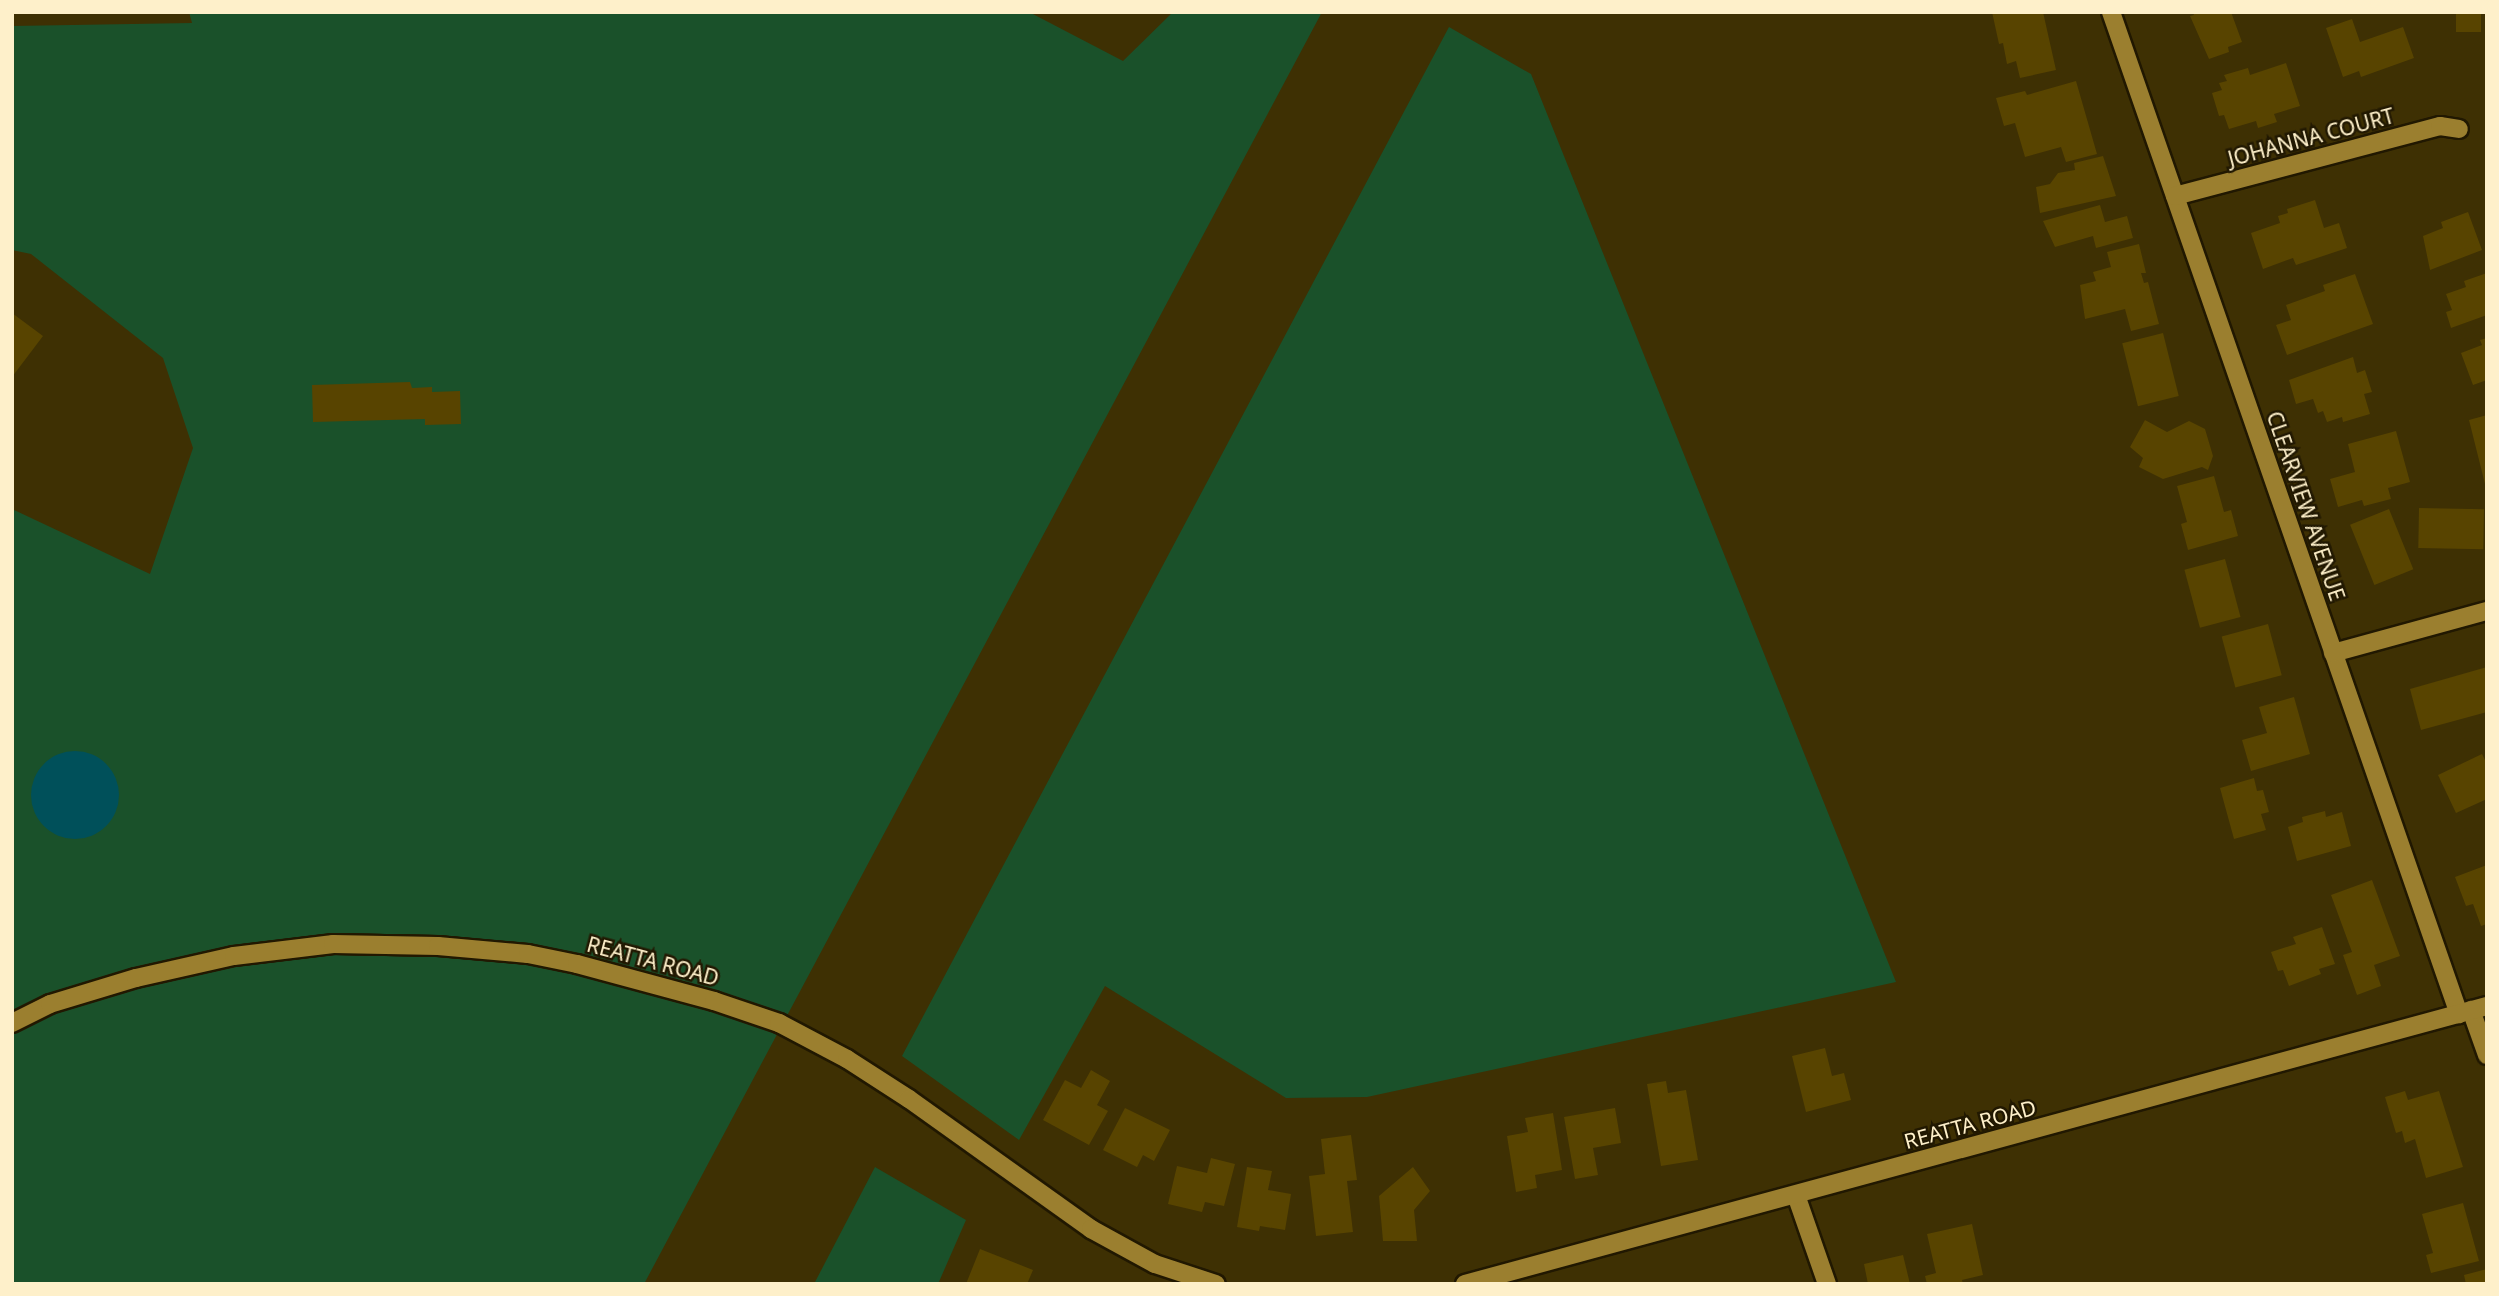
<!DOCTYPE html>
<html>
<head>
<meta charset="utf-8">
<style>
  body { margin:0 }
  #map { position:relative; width:2499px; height:1296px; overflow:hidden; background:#3e3003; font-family:"Noto Sans",sans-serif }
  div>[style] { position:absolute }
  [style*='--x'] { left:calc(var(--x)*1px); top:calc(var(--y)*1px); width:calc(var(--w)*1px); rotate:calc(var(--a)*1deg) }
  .green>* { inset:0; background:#1a512a }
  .water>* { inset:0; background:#00505a }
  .round { border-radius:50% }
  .building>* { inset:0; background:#584400; transform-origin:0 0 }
  .roads { filter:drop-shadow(2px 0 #211801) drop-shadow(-2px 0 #211801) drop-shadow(0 2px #211801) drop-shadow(0 -2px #211801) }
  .minor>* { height:18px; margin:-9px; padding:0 9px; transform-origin:9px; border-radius:9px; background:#9b7f2f }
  span { translate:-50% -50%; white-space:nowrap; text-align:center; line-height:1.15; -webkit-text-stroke:5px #211801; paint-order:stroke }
  .street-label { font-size:21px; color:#fef0ca }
  .frame { position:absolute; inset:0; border:14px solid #fef0ca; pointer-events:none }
</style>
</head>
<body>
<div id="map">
  <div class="green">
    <div style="clip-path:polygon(189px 12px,1029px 12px,1123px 61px,1173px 12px,1322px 12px,644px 1284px,12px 1284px,12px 509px,150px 574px,193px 448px,163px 358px,31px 254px,12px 250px,12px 26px,192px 23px)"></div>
    <div style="clip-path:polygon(1449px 27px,1531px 74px,1896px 982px,1367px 1097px,1286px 1098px,1105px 986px,1019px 1140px,902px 1056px)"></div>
    <div style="clip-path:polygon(875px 1167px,966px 1220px,938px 1284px,814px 1284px)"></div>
  </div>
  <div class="water">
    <div class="round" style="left:31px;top:751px;width:88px;height:88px"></div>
  </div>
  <div class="building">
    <div style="clip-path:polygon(1992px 12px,2043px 12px,2056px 70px,2020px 78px,2016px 61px,2007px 64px,2003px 43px,1999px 44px)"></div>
    <div style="clip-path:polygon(2193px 12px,2231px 12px,2242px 42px,2228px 47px,2229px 52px,2209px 59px,2190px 16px,2194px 15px)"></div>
    <div style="left:2456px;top:12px;width:25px;height:20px"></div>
    <div style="clip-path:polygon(2352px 19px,2360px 42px,2403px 27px,2414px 58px,2361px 77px,2359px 71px,2343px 77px,2326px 28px)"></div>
    <div style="clip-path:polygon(2286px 63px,2300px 106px,2274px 114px,2277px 122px,2258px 128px,2256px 121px,2229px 129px,2224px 115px,2219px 116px,2212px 93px,2222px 90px,2219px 83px,2227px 81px,2224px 75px,2248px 68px,2250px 75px)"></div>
    <div style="clip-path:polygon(2076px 81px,2097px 154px,2066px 162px,2061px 147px,2025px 157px,2015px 123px,2004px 126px,1996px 98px,2025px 91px,2027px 95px)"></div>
    <div style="clip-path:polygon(2103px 156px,2116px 196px,2040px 213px,2036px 187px,2050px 184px,2058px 173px,2075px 170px,2074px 163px)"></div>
    <div style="clip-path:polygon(2315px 200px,2324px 228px,2339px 223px,2347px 248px,2296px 265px,2293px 258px,2263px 269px,2251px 233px,2280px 223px,2278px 216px,2288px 213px,2287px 209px)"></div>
    <div style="clip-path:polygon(2100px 205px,2105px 222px,2127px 216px,2133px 238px,2096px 248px,2093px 236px,2055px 247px,2043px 221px)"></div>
    <div style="clip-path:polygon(2468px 212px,2482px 250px,2430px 270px,2423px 236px,2443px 228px,2441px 222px)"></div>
    <div style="clip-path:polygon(2139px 244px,2146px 273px,2141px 273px,2144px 283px,2148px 282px,2159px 324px,2131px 331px,2125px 309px,2085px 319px,2080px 285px,2096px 281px,2093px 272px,2111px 267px,2107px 252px)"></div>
    <div style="clip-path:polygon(2487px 273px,2487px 315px,2451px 328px,2446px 312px,2452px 310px,2446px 294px,2466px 287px,2464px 281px)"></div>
    <div style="clip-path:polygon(2355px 274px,2373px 324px,2287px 355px,2276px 325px,2291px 320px,2286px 305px,2325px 291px,2323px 285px)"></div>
    <div style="clip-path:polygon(12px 313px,43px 336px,12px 377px)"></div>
    <div style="left:2163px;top:333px;width:65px;height:42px;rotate:76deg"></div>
    <div style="clip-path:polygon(2487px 338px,2487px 380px,2473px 385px,2461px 353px,2482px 345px,2480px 340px)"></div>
    <div style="clip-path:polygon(2353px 357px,2357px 373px,2365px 370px,2372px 392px,2364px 394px,2370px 414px,2343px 422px,2342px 417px,2327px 422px,2323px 411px,2318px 413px,2313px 399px,2296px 404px,2289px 380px)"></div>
    <div style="clip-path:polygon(410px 382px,412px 388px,432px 387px,432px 392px,460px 391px,461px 424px,425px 425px,425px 419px,313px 422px,312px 385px)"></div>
    <div style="clip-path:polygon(2487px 415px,2487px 488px,2486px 488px,2469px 420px)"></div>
    <div style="clip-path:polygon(2145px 420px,2167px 432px,2189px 421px,2205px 429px,2213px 456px,2208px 470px,2202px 467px,2163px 479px,2139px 467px,2143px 458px,2130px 447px)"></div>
    <div style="clip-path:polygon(2396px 431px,2410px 482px,2388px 488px,2391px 499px,2364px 506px,2362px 500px,2338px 507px,2330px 479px,2355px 472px,2348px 444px)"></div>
    <div style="clip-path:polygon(2214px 476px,2224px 512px,2231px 510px,2238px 536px,2188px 550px,2181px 524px,2187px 522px,2177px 486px)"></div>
    <div style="left:2419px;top:508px;width:65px;height:40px;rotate:1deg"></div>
    <div style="left:2389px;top:509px;width:65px;height:42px;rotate:68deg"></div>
    <div style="left:2225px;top:559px;width:60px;height:42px;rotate:75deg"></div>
    <div style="left:2268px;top:624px;width:53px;height:48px;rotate:75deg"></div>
    <div style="clip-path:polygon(2487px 667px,2487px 712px,2421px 730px,2410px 689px)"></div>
    <div style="clip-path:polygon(2294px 697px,2310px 754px,2251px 771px,2242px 740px,2267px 733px,2259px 707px)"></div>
    <div style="clip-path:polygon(2482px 754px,2487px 764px,2487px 799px,2456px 813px,2438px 775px)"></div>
    <div style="clip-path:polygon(2254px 778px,2257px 791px,2263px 790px,2269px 812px,2261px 814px,2266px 830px,2234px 839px,2220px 788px)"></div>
    <div style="clip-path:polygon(2325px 811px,2326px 817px,2342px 812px,2351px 846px,2297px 861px,2288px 827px,2303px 822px,2302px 817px)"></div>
    <div style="clip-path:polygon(2487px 865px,2487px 924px,2481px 926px,2473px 904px,2466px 906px,2455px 877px)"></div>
    <div style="clip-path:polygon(2372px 880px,2400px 956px,2374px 965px,2381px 986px,2357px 995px,2343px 955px,2352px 952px,2331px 895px)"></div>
    <div style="clip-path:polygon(2322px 927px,2335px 964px,2319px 969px,2321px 974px,2289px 986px,2283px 970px,2278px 971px,2271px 952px,2296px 944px,2293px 937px)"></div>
    <div style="clip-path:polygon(1825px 1048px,1832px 1076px,1844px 1073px,1851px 1100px,1806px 1112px,1792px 1056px)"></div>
    <div style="clip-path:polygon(1091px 1070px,1110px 1081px,1097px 1105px,1108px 1111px,1089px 1145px,1043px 1120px,1065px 1080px,1081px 1088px)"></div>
    <div style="clip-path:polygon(1666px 1081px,1668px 1093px,1686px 1090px,1698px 1160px,1661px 1166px,1647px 1084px)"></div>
    <div style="clip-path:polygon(2405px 1091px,2408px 1100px,2439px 1091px,2463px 1167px,2426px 1178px,2415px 1139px,2405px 1143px,2402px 1131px,2396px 1133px,2385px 1097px)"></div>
    <div style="clip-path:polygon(1125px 1108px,1170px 1130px,1154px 1161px,1143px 1155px,1137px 1167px,1103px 1150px)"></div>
    <div style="clip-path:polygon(1615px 1108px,1621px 1143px,1593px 1148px,1598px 1175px,1575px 1179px,1564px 1117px)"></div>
    <div style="clip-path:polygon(1553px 1113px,1562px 1170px,1535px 1175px,1537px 1188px,1516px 1192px,1507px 1136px,1528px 1132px,1525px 1118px)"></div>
    <div style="clip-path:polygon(1351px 1135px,1357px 1180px,1347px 1181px,1353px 1232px,1316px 1236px,1309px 1176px,1325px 1174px,1321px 1139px)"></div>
    <div style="clip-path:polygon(1211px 1158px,1235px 1164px,1224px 1206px,1205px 1202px,1202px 1212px,1168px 1204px,1177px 1166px,1207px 1173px)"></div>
    <div style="clip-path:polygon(1247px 1167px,1272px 1171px,1268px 1190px,1291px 1194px,1285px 1230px,1260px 1226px,1259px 1231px,1237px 1227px)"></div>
    <div style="clip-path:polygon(1413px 1167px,1430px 1191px,1414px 1210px,1417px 1241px,1383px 1241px,1379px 1196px)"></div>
    <div style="clip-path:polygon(2463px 1203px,2479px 1261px,2431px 1273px,2426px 1255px,2433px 1253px,2422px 1214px)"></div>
    <div style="clip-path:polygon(1972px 1224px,1983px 1275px,1962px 1280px,1963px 1284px,1927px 1284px,1925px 1276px,1936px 1273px,1927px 1234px)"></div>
    <div style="clip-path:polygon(980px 1249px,1033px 1270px,1027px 1284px,966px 1284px)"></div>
    <div style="clip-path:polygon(1903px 1255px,1910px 1284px,1868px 1284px,1864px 1264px)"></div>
    <div style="clip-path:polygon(2487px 1269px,2487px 1284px,2466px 1284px,2464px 1275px)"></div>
  </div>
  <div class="roads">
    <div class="minor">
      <div style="--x:2111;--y:12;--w:1061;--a:70.85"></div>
      <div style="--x:2175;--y:196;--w:274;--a:-14.8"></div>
      <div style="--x:2440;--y:126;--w:19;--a:9"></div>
      <div style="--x:2333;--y:653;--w:160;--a:-15.3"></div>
      <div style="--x:2471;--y:1010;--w:48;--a:70.4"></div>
      <div style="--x:12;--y:1023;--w:42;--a:-26.6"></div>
      <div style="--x:50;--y:1004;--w:90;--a:-16.8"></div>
      <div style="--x:136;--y:978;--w:100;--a:-12.7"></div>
      <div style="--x:234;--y:956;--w:100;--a:-6.9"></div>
      <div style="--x:333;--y:944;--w:105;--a:1.1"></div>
      <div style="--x:438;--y:946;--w:90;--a:5.1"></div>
      <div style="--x:528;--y:954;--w:50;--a:11.5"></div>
      <div style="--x:577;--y:964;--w:142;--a:15.1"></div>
      <div style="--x:714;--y:1001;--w:69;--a:18.7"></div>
      <div style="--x:779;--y:1023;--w:77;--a:27.9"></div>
      <div style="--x:847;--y:1059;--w:74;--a:32.8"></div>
      <div style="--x:909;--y:1099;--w:224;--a:35.5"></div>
      <div style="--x:1091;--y:1229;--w:73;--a:28.7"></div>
      <div style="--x:1155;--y:1264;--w:64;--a:18.2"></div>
      <div style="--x:1796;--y:1195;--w:94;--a:70.8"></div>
      <div style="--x:1465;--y:1284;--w:1059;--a:-15.22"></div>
    </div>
  </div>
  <div class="street-label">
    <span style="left:2311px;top:137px;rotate:-15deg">JOHANNA COURT</span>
    <span style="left:2306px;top:506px;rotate:71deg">CLEARVIEW AVENUE</span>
    <span style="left:653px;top:961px;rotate:15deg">REATTA ROAD</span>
    <span style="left:1970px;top:1124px;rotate:-15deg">REATTA ROAD</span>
  </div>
  <div class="frame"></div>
</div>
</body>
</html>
